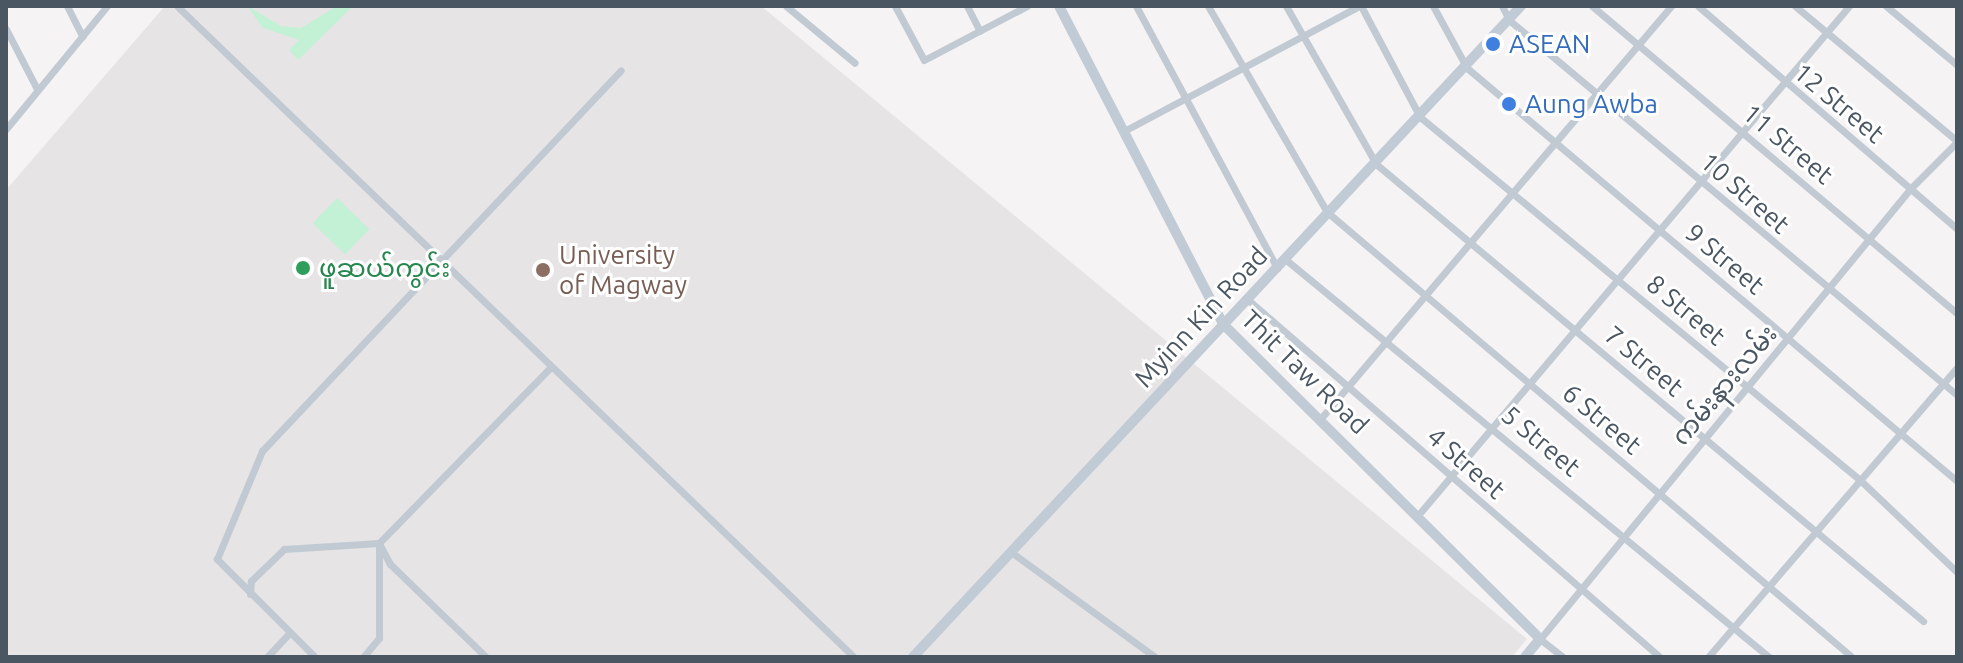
<!DOCTYPE html>
<html>
<head>
<meta charset="utf-8">
<style>
  body { margin:0 }
  #map { position:relative; width:1963px; height:663px; overflow:hidden; background:#f5f3f3; font-family:Ubuntu,"Noto Sans Myanmar",sans-serif }
  div>[style] { position:absolute }
  [style*='--x'] { left:calc(var(--x)*1px); top:calc(var(--y)*1px); width:calc(var(--w)*1px); rotate:calc(var(--a)*1deg) }
  .education>* { inset:0; background:#e6e4e5 }
  .green>* { inset:0; background:#c3f1d5; transform-origin:0 0 }
  .street>* { height:7px; margin:-3.5px; padding:0 3.5px; transform-origin:3.5px; border-radius:3.5px; background:#c1cad2 }
  .secondary>* { height:10px; margin:-5px; padding:0 5px; transform-origin:5px; border-radius:5px; background:#c1cbd6 }
  .dots>* { width:22px; height:22px; translate:-50% -50%; box-sizing:border-box; border:4px solid #fff; border-radius:50% }
  span { translate:-50% -50%; white-space:nowrap; text-align:center; line-height:1.15; -webkit-text-stroke:6px #fff; paint-order:stroke }
  .shop-label { font-size:26px; color:#366cbe }
  .left { translate:0 -50%; text-align:left }
  .street-label { font-size:26px; color:#4a5661 }
  .education-label { font-size:26px; color:#785e54 }
  .leisure-label { font-size:26px; color:#27864d }
  .frame { position:absolute; inset:0; border:8px solid #4a5661; pointer-events:none }
</style>
</head>
<body>
<div id="map">
  <div class="education">
    <div style="clip-path:polygon(165px 6px,761px 6px,1527px 639px,1512px 657px,6px 657px,6px 190px)"></div>
  </div>
  <div class="green">
    <div style="clip-path:polygon(247px 6px,281px 26px,301px 28px,337px 6px,353px 6px,298px 60px,289px 50px,299px 40px,263px 28px)"></div>
    <div style="left:337px;top:198px;width:45px;height:35px;rotate:44deg"></div>
  </div>
  <div class="street">
    <div style="--x:67;--y:6;--w:34;--a:63"></div>
    <div style="--x:786;--y:6;--w:89;--a:39.6"></div>
    <div style="--x:895;--y:6;--w:61;--a:61.8"></div>
    <div style="--x:924;--y:60;--w:116;--a:-27.7"></div>
    <div style="--x:967;--y:6;--w:28;--a:63"></div>
    <div style="--x:1136;--y:6;--w:298;--a:61.7"></div>
    <div style="--x:1208;--y:6;--w:238;--a:60"></div>
    <div style="--x:1327;--y:212;--w:688;--a:40.29"></div>
    <div style="--x:1286;--y:6;--w:182;--a:60.3"></div>
    <div style="--x:1376;--y:164;--w:713;--a:39.88"></div>
    <div style="--x:1361;--y:6;--w:126;--a:62"></div>
    <div style="--x:1420;--y:117;--w:570;--a:39.52"></div>
    <div style="--x:1860;--y:480;--w:134;--a:43.5"></div>
    <div style="--x:1433;--y:6;--w:71;--a:61.3"></div>
    <div style="--x:1467;--y:68;--w:641;--a:40.13"></div>
    <div style="--x:1502;--y:6;--w:16;--a:63"></div>
    <div style="--x:1509;--y:20;--w:584;--a:39.93"></div>
    <div style="--x:1592;--y:6;--w:477;--a:40.1"></div>
    <div style="--x:1698;--y:6;--w:342;--a:40.7"></div>
    <div style="--x:1795;--y:6;--w:211;--a:39.8"></div>
    <div style="--x:1886;--y:6;--w:92;--a:39.7"></div>
    <div style="--x:178;--y:7;--w:938;--a:43.88"></div>
    <div style="--x:6;--y:29;--w:68;--a:62.7"></div>
    <div style="--x:6;--y:129;--w:159;--a:-50.6"></div>
    <div style="--x:1124;--y:131;--w:266;--a:-28"></div>
    <div style="--x:1285;--y:259;--w:627;--a:39.43"></div>
    <div style="--x:1247;--y:299;--w:547;--a:40.92"></div>
    <div style="--x:1322;--y:417;--w:539;--a:-49.66"></div>
    <div style="--x:1419;--y:514;--w:666;--a:-49.75"></div>
    <div style="--x:1011;--y:552;--w:178;--a:36.1"></div>
    <div style="--x:250;--y:594;--w:13;--a:-86"></div>
    <div style="--x:251;--y:581;--w:46;--a:-44.1"></div>
    <div style="--x:284;--y:549;--w:95;--a:-3.6"></div>
    <div style="--x:379;--y:543;--w:95;--a:90"></div>
    <div style="--x:379;--y:638;--w:25;--a:130"></div>
    <div style="--x:267;--y:657;--w:33;--a:-47"></div>
    <div style="--x:315;--y:657;--w:139;--a:-135"></div>
    <div style="--x:217;--y:559;--w:117;--a:-67.4"></div>
    <div style="--x:262;--y:451;--w:523;--a:-46.7"></div>
    <div style="--x:486;--y:657;--w:134;--a:-135.9"></div>
    <div style="--x:390;--y:564;--w:24;--a:-118"></div>
    <div style="--x:379;--y:543;--w:246;--a:-45.7"></div>
    <div style="--x:1563;--y:657;--w:29;--a:-142"></div>
    <div style="--x:1540;--y:639;--w:583;--a:-50.57"></div>
    <div style="--x:1910;--y:189;--w:66;--a:-45"></div>
    <div style="--x:1708;--y:657;--w:382;--a:-49.3"></div>
  </div>
  <div class="secondary">
    <div style="--x:1059;--y:6;--w:359;--a:62.7"></div>
    <div style="--x:1224;--y:325;--w:445;--a:44.8"></div>
    <div style="--x:1540;--y:639;--w:23;--a:130"></div>
    <div style="--x:913;--y:657;--w:891;--a:-46.96"></div>
  </div>
  <div class="dots">
    <div style="left:1493px;top:44px;background:#3f7fe0"></div>
    <div style="left:1509px;top:104px;background:#3f7fe0"></div>
    <div style="left:303px;top:268px;background:#2e9e5b"></div>
    <div style="left:543px;top:270px;background:#8d6e63"></div>
  </div>
  <div class="shop-label">
    <span class="left" style="left:1509px;top:44px">ASEAN</span>
    <span class="left" style="left:1525px;top:104px">Aung Awba</span>
  </div>
  <div class="street-label">
    <span style="left:1839px;top:103px;rotate:40deg">12 Street</span>
    <span style="left:1788px;top:144px;rotate:40deg">11 Street</span>
    <span style="left:1745px;top:193px;rotate:41deg">10 Street</span>
    <span style="left:1725px;top:259px;rotate:40deg">9 Street</span>
    <span style="left:1686px;top:310px;rotate:40deg">8 Street</span>
    <span style="left:1201px;top:317px;rotate:-47deg">Myinn Kin Road</span>
    <span style="left:1644px;top:361px;rotate:40deg">7 Street</span>
    <span style="left:1305px;top:372px;rotate:44deg">Thit Taw Road</span>
    <span style="left:1724px;top:385px;rotate:-50deg">ကမ်းနားလမ်း</span>
    <span style="left:1602px;top:419px;rotate:40deg">6 Street</span>
    <span style="left:1541px;top:441px;rotate:40deg">5 Street</span>
    <span style="left:1466px;top:463px;rotate:41deg">4 Street</span>
  </div>
  <div class="education-label">
    <span class="left" style="left:559px;top:270px">University<br>of Magway</span>
  </div>
  <div class="leisure-label">
    <span class="left" style="left:319px;top:268px">ဖူဆယ်ကွင်း</span>
  </div>
  <div class="frame"></div>
</div>
</body>
</html>
